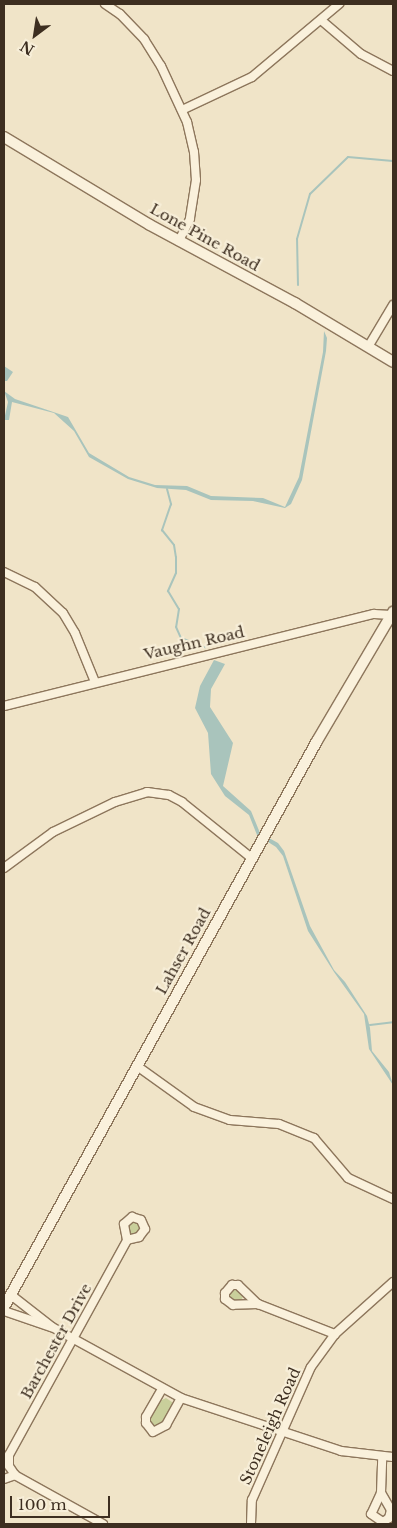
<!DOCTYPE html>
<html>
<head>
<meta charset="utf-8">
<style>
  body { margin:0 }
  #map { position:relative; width:397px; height:1528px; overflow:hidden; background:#f0e4c8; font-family:"Libre Baskerville",serif }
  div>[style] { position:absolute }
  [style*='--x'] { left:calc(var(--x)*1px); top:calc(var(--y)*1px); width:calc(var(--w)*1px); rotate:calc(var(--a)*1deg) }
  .green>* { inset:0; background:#c9cf9b }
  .round { border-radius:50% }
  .water>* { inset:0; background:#a9c4bc }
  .stream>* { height:2px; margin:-1px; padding:0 1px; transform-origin:1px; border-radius:1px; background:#a9c4bc }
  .roads { filter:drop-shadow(1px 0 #8d765c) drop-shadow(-1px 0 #8d765c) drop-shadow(0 1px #8d765c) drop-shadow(0 -1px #8d765c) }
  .minor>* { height:8px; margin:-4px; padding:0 4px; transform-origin:4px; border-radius:4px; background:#faf1dc }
  .tertiary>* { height:10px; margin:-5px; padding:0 5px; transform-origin:5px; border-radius:5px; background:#faf1dc }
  span { translate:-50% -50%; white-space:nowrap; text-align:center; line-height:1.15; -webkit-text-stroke:4.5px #f7eed8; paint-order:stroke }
  .street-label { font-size:15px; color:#3d2e20 }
  .frame { position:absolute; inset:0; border:5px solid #3d2e20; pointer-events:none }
  .north { position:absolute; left:10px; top:10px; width:50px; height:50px; -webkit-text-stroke:4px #f7eed8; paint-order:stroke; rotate:211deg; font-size:14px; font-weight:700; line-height:20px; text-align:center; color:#3d2e20 }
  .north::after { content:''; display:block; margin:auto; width:18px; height:22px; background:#3d2e20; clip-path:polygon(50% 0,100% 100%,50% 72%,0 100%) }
  .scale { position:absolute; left:10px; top:1496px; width:100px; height:22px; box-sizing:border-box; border:2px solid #3d2e20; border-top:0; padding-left:6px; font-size:15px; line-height:18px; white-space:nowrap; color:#3d2e20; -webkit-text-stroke:4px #f7eed8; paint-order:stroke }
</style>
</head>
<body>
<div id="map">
  <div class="green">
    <div class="round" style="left:128px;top:1221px;width:14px;height:14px"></div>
    <div class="round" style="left:229px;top:1288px;width:14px;height:14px"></div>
    <div style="clip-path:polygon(166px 1398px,172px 1402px,172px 1408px,162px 1425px,154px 1428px,150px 1419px,160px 1401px)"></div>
  </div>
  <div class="water">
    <div style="clip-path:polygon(324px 331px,327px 338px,326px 351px,302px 480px,291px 504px,285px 508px,253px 501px,211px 500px,186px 490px,157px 488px,128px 479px,89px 457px,74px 431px,54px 413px,12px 402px,9px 420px,4px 420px,8px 402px,4px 391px,15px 399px,68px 417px,89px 453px,129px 477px,155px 485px,187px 486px,211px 496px,263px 498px,285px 507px,299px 477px,323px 352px)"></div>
    <div style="clip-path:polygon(4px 366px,13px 372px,7px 381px,4px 381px)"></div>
    <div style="clip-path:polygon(214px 660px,225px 664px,211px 689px,210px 707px,233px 743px,223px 786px,251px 811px,260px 833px,278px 843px,284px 851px,310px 926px,334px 970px,345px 982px,367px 1016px,370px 1028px,372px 1051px,389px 1072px,393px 1085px,369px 1049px,364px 1014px,334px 972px,308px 931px,283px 856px,276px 847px,257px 835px,249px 815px,225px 796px,211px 774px,208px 733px,195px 708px,200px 686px)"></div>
  </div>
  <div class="stream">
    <div style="--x:298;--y:285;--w:46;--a:-91.2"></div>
    <div style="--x:297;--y:239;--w:47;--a:-73.9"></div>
    <div style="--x:310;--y:194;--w:53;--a:-44.2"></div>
    <div style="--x:348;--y:157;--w:45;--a:5.1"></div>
    <div style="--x:167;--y:489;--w:16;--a:75"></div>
    <div style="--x:171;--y:504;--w:28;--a:109"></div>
    <div style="--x:162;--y:530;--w:19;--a:51"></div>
    <div style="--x:174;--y:545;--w:12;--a:81"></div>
    <div style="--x:176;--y:557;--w:16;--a:90"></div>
    <div style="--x:176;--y:573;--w:20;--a:114"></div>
    <div style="--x:168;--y:591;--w:21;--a:59"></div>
    <div style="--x:179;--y:609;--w:18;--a:99"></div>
    <div style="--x:176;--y:627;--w:12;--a:66"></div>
    <div style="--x:181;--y:638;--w:26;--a:21"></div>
    <div style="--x:370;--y:1025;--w:23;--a:-7"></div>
  </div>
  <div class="roads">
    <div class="minor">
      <div style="--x:105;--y:4;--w:18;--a:34"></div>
      <div style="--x:120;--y:14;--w:35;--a:46"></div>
      <div style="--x:144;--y:39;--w:32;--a:58"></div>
      <div style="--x:161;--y:66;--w:62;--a:65.1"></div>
      <div style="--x:187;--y:122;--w:31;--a:77"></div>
      <div style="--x:194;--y:152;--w:28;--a:86"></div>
      <div style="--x:196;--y:180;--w:39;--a:99"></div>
      <div style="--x:190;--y:219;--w:25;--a:117"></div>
      <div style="--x:321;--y:20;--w:52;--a:40.4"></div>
      <div style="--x:361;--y:54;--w:36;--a:28"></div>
      <div style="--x:182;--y:110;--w:77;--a:-25.2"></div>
      <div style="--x:252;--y:77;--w:114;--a:-40"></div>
      <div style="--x:368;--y:347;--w:49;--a:-59.2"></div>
      <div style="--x:4;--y:572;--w:34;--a:26"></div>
      <div style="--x:35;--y:587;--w:38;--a:43"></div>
      <div style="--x:63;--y:613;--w:23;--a:59"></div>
      <div style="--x:75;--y:633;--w:53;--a:67.8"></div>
      <div style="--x:4;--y:706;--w:381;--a:-14"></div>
      <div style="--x:374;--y:614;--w:17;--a:3"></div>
      <div style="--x:4;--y:868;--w:61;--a:-36.3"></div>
      <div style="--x:53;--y:832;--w:69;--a:-25.8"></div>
      <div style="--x:115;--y:802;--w:34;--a:-17"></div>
      <div style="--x:147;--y:792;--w:22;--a:8"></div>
      <div style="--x:169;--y:795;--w:15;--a:28"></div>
      <div style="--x:182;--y:802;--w:91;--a:38.8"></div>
      <div style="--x:137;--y:1066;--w:70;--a:35.7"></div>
      <div style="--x:194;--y:1107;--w:38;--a:20"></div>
      <div style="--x:230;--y:1120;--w:49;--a:4.7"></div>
      <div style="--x:279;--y:1124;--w:38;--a:22"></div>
      <div style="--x:314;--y:1138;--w:52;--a:49.6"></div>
      <div style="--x:348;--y:1178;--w:50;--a:25"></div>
      <div style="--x:132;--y:1217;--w:9;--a:18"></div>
      <div style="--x:141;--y:1220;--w:10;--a:66"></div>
      <div style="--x:145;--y:1229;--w:10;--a:127"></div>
      <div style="--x:139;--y:1237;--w:12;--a:166"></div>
      <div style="--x:127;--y:1240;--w:16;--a:-101"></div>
      <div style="--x:124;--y:1224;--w:11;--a:-41"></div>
      <div style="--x:11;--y:1295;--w:52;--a:38"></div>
      <div style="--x:52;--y:1327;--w:147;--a:28.8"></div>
      <div style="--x:181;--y:1398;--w:169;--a:18.3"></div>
      <div style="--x:341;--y:1451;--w:52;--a:6.6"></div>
      <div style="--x:258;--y:1304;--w:25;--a:178"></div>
      <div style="--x:233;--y:1305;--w:10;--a:-143"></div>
      <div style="--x:225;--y:1299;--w:6;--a:-90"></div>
      <div style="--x:225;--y:1293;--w:11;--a:-49"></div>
      <div style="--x:232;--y:1285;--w:6;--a:0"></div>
      <div style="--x:238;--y:1285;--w:28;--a:44"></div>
      <div style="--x:258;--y:1304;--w:83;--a:21.3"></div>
      <div style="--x:4;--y:1311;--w:50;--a:18.8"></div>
      <div style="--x:162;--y:1389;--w:32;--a:120"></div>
      <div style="--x:146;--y:1417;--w:6;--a:90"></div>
      <div style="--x:146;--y:1423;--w:11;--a:52"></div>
      <div style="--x:153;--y:1432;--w:15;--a:-28"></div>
      <div style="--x:166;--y:1425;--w:31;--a:-61"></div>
      <div style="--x:4;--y:1479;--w:12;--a:-20"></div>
      <div style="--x:381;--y:1493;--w:23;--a:115"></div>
      <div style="--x:371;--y:1514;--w:14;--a:34"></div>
      <div style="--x:383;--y:1522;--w:7;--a:-34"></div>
      <div style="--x:389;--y:1518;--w:8;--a:-76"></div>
      <div style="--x:391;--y:1510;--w:20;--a:-120"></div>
      <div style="--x:381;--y:1493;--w:36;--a:-88"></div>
      <div style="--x:103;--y:1524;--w:101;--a:-150.9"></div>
      <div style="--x:15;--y:1475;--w:11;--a:-124"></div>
      <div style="--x:9;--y:1466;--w:11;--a:-90"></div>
      <div style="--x:9;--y:1455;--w:245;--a:-61.2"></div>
      <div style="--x:251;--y:1524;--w:24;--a:-88"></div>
      <div style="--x:252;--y:1500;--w:145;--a:-66.1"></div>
      <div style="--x:311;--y:1367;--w:41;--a:-54"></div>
      <div style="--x:335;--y:1334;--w:78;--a:-41.9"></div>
    </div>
    <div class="tertiary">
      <div style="--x:4;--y:137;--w:170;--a:31.1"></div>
      <div style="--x:150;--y:225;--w:165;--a:28.3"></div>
      <div style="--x:295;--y:303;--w:114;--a:31"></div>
      <div style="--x:4;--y:1307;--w:647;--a:-61.06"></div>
      <div style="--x:317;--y:741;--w:150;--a:-59.5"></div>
    </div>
  </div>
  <div class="street-label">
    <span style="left:205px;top:237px;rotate:29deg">Lone Pine Road</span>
    <span style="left:194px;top:643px;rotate:-13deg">Vaughn Road</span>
    <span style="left:183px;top:951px;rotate:-61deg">Lahser Road</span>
    <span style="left:56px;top:1341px;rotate:-61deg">Barchester Drive</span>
    <span style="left:270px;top:1426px;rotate:-66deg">Stoneleigh Road</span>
  </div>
  <div class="frame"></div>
  <div class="north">N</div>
  <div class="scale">100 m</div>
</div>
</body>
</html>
